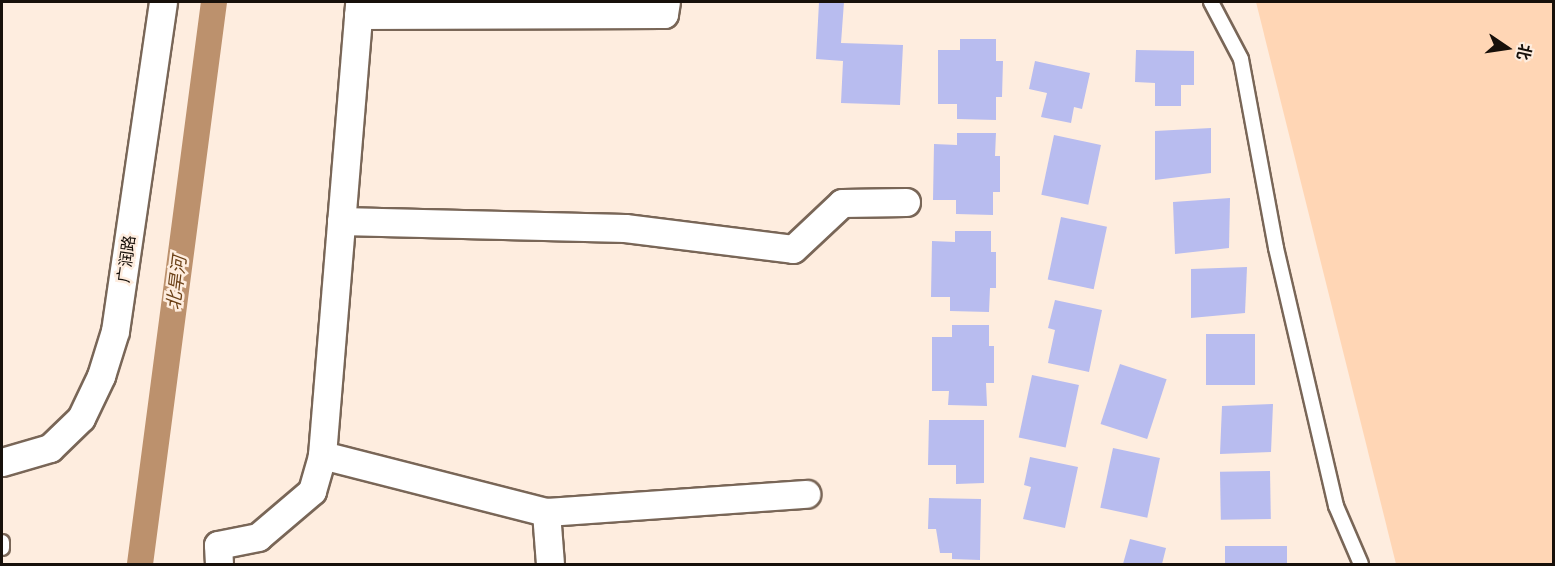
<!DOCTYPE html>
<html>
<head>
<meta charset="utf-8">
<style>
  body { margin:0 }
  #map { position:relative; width:1555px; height:566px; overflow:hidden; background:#feeddf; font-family:"PT Sans Narrow","Noto Sans SC",sans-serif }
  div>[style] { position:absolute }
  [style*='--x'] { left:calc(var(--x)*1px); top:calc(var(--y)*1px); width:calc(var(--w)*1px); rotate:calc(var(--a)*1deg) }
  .green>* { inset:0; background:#ffd6b5 }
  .canal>* { height:26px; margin:-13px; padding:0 13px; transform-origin:13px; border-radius:13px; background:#bc916d }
  .building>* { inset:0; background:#b8bcef; transform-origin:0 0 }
  .roads { filter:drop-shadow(2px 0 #796657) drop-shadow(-2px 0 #796657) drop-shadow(0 2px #796657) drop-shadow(0 -2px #796657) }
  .lane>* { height:14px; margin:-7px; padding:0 7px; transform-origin:7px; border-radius:7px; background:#fff }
  .street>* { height:27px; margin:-13.5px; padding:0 13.5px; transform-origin:13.5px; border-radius:13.5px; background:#fff }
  span { translate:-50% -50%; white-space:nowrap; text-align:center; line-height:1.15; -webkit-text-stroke:5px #feeddf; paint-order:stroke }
  .street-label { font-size:16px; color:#17100a }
  .water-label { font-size:18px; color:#6b4016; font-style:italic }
  .frame { position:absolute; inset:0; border:3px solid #17100a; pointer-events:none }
  .north { position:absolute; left:1477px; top:18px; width:60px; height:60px; -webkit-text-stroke:4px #feeddf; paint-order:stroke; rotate:103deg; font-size:16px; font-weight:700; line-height:24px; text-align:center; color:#17100a }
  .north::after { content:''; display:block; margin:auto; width:21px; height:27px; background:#17100a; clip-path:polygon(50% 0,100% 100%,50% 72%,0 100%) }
</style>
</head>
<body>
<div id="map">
  <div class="green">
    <div style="clip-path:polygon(1256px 2px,1553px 2px,1553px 564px,1396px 564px)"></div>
  </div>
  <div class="canal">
    <div style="--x:140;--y:564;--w:567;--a:-82.5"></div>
  </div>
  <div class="building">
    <div style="clip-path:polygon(819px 2px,844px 2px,841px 43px,903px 45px,900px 105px,841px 103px,843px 61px,816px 59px)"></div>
    <div style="clip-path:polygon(960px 39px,996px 39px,996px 61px,1003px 61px,1002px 97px,996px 97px,996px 120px,957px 119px,957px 104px,938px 104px,938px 50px,960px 50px)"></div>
    <div style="clip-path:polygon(1136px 50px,1194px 51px,1194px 85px,1181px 85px,1181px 106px,1155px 106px,1155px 83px,1135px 82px)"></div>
    <div style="clip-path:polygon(1035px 61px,1090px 73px,1082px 109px,1074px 107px,1071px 123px,1041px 117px,1047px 93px,1029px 89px)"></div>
    <div style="clip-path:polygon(1211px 128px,1211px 173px,1155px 180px,1155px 131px)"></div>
    <div style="clip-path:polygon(957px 133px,996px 133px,995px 156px,1000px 156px,1000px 192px,993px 192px,993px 215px,956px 214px,956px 200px,933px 200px,934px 144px,957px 145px)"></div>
    <div style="left:1054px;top:135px;width:48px;height:61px;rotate:12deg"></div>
    <div style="clip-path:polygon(1230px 198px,1229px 248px,1175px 254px,1173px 202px)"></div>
    <div style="left:1061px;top:217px;width:47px;height:64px;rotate:12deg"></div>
    <div style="clip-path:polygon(955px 231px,991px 231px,991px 252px,996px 252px,996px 288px,990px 288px,989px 312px,950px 311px,950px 297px,931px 297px,932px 241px,955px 242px)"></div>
    <div style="clip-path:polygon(1247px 267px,1245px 313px,1191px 318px,1191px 269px)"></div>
    <div style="clip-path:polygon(1055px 300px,1102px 310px,1089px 372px,1048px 363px,1055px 330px,1048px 328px)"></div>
    <div style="clip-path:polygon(952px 325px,989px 325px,989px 346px,994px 346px,994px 383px,986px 383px,987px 406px,948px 405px,949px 391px,932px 391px,932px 337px,952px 337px)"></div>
    <div style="left:1255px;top:334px;width:51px;height:49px;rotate:90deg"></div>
    <div style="left:1120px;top:364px;width:49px;height:63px;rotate:18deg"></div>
    <div style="left:1032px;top:375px;width:48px;height:64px;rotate:12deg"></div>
    <div style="clip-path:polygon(1273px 404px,1271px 452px,1220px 454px,1222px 406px)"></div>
    <div style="clip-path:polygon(929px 420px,984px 420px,984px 483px,956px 484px,956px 465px,928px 465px)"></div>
    <div style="left:1113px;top:448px;width:48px;height:61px;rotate:12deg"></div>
    <div style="clip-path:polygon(1030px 457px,1078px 467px,1065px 528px,1023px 519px,1031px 487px,1024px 485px)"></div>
    <div style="left:1270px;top:471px;width:48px;height:50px;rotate:89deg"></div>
    <div style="clip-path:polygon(929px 498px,981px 499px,980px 560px,952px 559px,952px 553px,940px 553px,936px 529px,928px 529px)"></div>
    <div style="clip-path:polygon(1130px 539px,1166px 548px,1162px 564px,1123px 564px)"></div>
    <div style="left:1287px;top:546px;width:18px;height:62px;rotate:90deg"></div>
  </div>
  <div class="roads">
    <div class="lane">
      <div style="--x:1211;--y:2;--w:64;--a:62.2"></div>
      <div style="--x:1241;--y:59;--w:192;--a:79.5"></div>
      <div style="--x:1276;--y:248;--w:265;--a:76.9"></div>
      <div style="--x:1336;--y:506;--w:63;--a:66.7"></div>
      <div style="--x:2;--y:542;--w:6;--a:90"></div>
    </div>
    <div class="street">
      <div style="--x:358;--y:15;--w:306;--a:-0.2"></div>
      <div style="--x:664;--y:14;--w:12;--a:-81"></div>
      <div style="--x:341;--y:221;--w:284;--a:1.4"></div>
      <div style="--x:625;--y:228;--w:169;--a:7.1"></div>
      <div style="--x:793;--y:249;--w:67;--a:-43.2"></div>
      <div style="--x:842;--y:203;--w:64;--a:-0.9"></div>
      <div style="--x:322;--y:455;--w:231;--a:14.3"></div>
      <div style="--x:546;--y:512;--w:52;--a:85.6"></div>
      <div style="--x:2;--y:462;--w:50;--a:-16.3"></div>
      <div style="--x:50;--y:448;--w:43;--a:-44.1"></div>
      <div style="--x:81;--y:418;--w:47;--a:-64.5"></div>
      <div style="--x:101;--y:376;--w:47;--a:-72.7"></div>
      <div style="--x:115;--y:331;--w:332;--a:-81.7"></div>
      <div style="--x:546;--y:512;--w:261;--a:-4"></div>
      <div style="--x:219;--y:564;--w:19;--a:-93"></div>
      <div style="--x:218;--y:545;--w:41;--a:-11.3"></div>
      <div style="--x:258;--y:537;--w:71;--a:-40.4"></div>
      <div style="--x:312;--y:491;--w:37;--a:-74"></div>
      <div style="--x:322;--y:455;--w:455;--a:-85.3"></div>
    </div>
  </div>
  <div class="street-label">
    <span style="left:126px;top:259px;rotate:-82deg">广润路</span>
  </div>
  <div class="water-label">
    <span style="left:177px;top:283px;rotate:-83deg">北旱河</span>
  </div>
  <div class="frame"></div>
  <div class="north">北</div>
</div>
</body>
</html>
